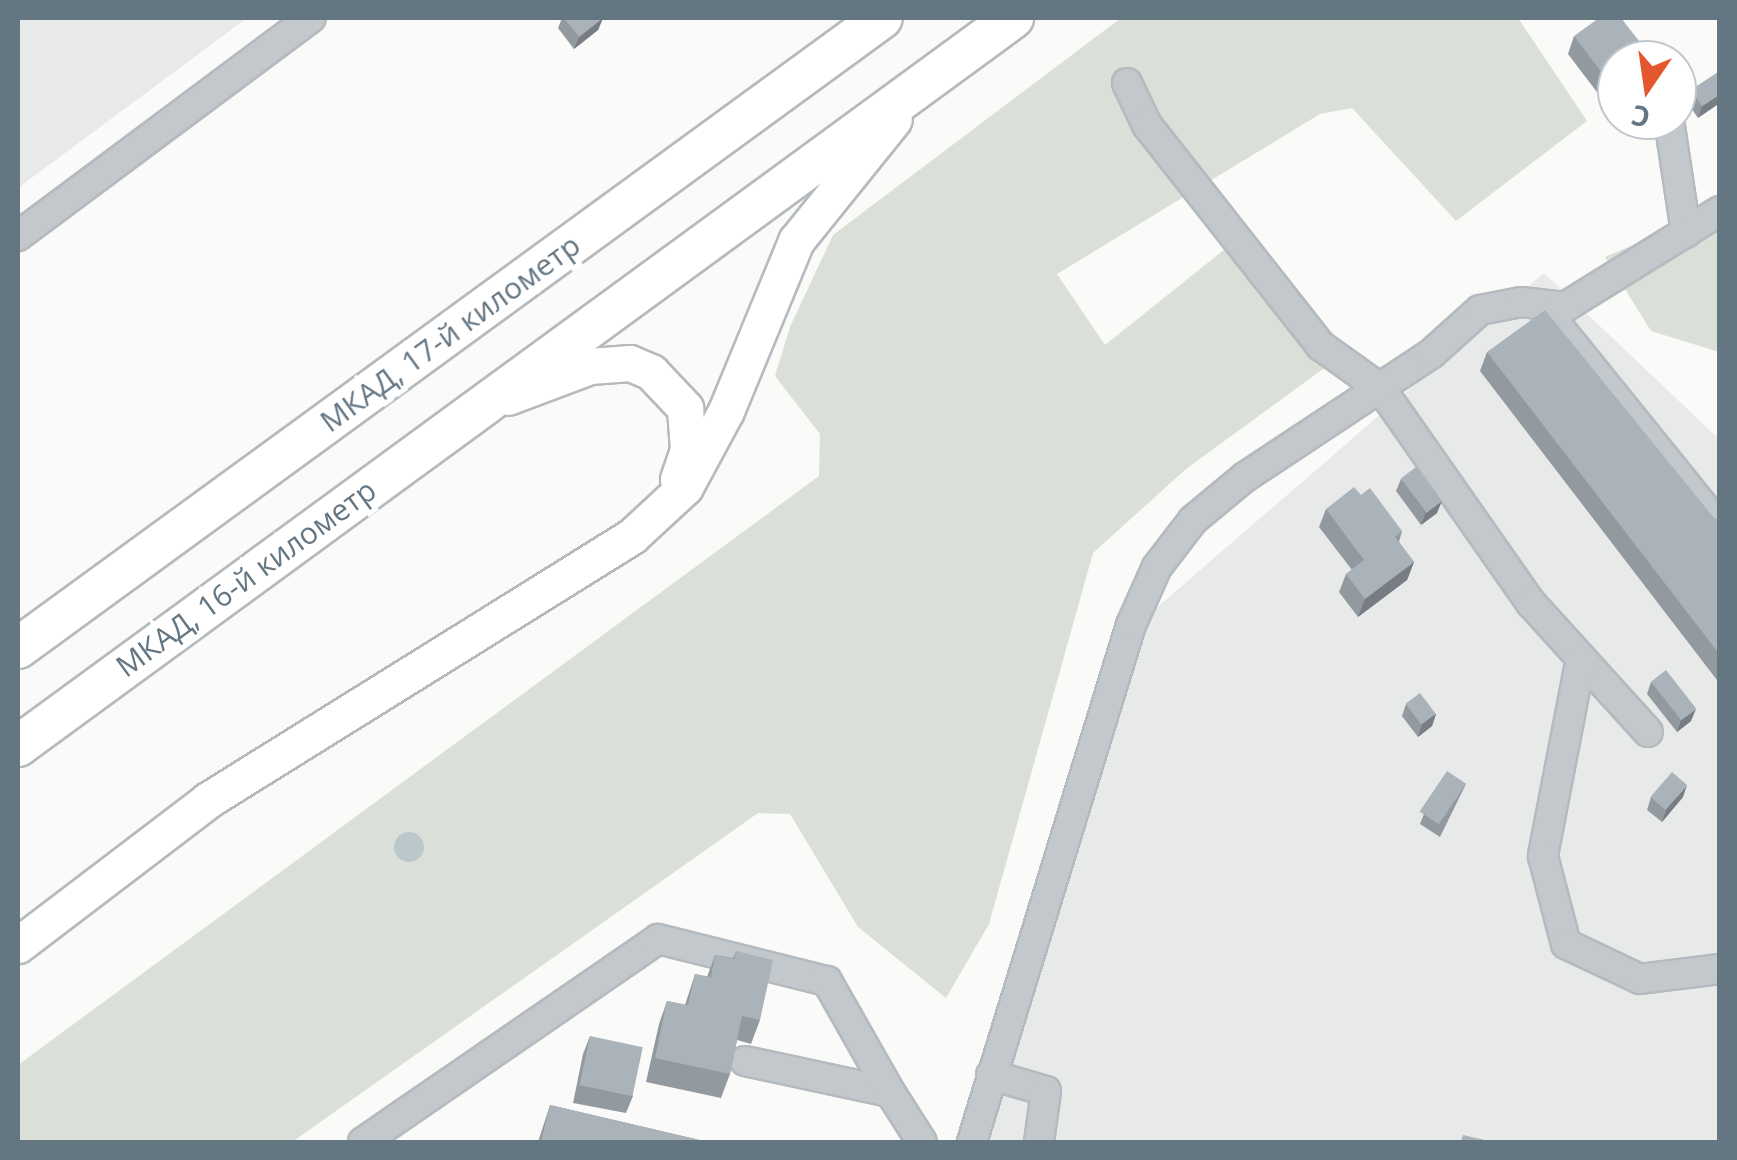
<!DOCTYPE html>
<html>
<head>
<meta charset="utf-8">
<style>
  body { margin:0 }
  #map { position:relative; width:1737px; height:1160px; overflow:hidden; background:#fafaf8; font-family:"Open Sans",sans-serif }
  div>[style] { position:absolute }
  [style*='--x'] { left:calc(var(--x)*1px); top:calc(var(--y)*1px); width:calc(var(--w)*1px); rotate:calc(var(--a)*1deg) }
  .built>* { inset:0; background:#e8e9e9 }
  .green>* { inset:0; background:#dadfd7 }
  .water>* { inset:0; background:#bbc7cb }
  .round { border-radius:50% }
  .roads { filter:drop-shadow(2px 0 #b5babe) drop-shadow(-2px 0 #b5babe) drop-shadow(0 2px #b5babe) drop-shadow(0 -2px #b5babe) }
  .minor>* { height:28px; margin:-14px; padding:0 14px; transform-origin:14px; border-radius:14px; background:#c3c8cc }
  .major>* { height:35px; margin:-17.5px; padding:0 17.5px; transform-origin:17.5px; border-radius:17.5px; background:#fff }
  .highway>* { height:40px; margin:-20px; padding:0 20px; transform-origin:20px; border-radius:20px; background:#fff }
  .wall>* { inset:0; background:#929a9f }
  .shaded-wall>* { inset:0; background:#777d82 }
  .building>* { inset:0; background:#aab3b9; transform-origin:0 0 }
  span { translate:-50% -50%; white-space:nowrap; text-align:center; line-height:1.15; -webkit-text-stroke:10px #fff; paint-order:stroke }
  .street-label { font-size:30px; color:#657683 }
  .frame { position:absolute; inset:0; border:20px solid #657683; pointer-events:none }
  .north { position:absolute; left:1597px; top:40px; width:100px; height:100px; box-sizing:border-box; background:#fff; border:2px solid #c1c8cd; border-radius:50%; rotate:193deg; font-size:28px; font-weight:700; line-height:40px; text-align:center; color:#657683 }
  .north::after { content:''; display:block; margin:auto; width:35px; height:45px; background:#e4572e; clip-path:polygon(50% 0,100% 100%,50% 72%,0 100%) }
</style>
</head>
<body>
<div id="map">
  <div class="built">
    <div style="clip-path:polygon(18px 18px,247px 18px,18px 188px)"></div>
    <div style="clip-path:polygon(1544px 273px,1719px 439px,1719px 1142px,980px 1142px,1147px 616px)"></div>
  </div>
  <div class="green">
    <div style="clip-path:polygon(1121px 18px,1518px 18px,1587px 121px,1456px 221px,1352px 108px,1320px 114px,1057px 274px,1105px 345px,1230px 245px,1327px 366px,1186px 469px,1093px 553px,989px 924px,946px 998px,858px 927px,790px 814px,758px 813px,292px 1142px,18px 1142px,18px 1065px,819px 476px,820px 434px,775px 376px,790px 327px,833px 235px)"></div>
    <div style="clip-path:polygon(1719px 209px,1719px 352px,1651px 331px,1605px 257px)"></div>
  </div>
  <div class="water">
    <div class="round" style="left:394px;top:832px;width:30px;height:30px"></div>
  </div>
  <div class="roads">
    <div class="minor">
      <div style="--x:1127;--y:83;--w:47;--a:64.5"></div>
      <div style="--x:1147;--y:125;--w:281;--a:51.8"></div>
      <div style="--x:1321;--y:346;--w:74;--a:35.6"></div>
      <div style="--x:1381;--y:389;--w:261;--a:55"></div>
      <div style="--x:1531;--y:603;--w:174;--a:47.8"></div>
      <div style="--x:1669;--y:120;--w:114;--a:81.4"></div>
      <div style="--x:18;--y:236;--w:365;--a:-36.7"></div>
      <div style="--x:1548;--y:314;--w:274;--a:51.1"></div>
      <div style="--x:1581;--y:658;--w:202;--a:100.9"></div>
      <div style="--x:1543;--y:856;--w:91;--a:75.4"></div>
      <div style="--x:1566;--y:944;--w:82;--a:25.3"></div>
      <div style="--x:1640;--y:979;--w:81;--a:-7.1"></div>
      <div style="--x:745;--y:1061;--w:148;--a:12.1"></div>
      <div style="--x:890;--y:1092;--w:59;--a:57.4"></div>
      <div style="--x:991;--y:1075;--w:57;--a:16.2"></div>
      <div style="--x:1046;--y:1091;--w:51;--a:97.8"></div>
      <div style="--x:363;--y:1142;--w:358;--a:-34.5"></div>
      <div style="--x:658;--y:939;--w:174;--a:14"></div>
      <div style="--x:827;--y:981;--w:128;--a:60.4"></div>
      <div style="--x:972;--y:1142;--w:541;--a:-72.91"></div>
      <div style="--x:1131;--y:625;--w:64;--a:-65.9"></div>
      <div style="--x:1157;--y:567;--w:59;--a:-52.5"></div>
      <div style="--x:1193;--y:520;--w:67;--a:-39.6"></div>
      <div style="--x:1245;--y:477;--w:224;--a:-33.5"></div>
      <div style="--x:1432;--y:353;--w:64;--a:-41.9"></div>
      <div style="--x:1480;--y:310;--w:42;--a:-11"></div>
      <div style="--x:1521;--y:302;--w:44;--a:6.5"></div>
      <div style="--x:1565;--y:307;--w:182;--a:-31.8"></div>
    </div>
    <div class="major">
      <div style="--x:508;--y:397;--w:88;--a:-20.7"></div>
      <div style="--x:590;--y:366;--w:40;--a:-4.3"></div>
      <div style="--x:630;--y:363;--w:23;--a:23"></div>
      <div style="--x:651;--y:372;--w:50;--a:46.6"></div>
      <div style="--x:685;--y:408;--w:42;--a:85.9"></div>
      <div style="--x:688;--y:450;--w:31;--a:109"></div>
      <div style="--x:18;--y:945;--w:239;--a:-37.3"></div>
      <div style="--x:208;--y:800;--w:499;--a:-31.9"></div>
      <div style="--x:632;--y:536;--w:72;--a:-42.8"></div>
      <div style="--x:685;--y:487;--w:86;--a:-61.7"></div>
      <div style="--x:726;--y:411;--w:184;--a:-67.6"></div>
      <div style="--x:796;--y:241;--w:156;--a:-51.2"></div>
    </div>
    <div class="highway">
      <div style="--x:18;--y:648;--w:1069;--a:-36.1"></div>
      <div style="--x:18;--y:746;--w:1233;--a:-36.19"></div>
    </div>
  </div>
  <div class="wall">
    <div style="clip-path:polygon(562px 18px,603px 18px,598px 30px,574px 49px,558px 28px)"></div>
    <div style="clip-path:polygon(1574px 36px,1617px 60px,1617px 101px,1609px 108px,1568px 54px)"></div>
    <div style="clip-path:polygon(1720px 71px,1698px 118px,1687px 102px,1691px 90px)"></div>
    <div style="clip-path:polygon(1487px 352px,1714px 518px,1720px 521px,1720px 684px,1480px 371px)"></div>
    <div style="clip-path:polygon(1401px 479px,1437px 513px,1421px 525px,1396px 491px)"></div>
    <div style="clip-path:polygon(1361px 495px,1402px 531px,1399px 542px,1414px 562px,1407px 580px,1358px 617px,1339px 592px,1346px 574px,1352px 570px,1319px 527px,1326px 509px)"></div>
    <div style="clip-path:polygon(1651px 682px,1691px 721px,1677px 732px,1647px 694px)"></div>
    <div style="clip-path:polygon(1406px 704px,1436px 714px,1432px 726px,1418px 737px,1402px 716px)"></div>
    <div style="clip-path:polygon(1466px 784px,1440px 837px,1420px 824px,1424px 814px)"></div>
    <div style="clip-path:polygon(1651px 797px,1683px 797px,1662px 822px,1647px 810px)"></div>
    <div style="clip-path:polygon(736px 951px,760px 1020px,751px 1044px,737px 1040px,730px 1074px,721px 1098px,646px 1082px,659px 1024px,667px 1001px,685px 1005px,695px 974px,707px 977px,715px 955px,733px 958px)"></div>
    <div style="clip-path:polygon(590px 1036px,633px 1096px,626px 1113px,573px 1103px,583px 1054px)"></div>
    <div style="clip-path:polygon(550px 1105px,708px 1142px,538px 1142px)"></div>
  </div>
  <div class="shaded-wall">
    <div style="clip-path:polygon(603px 18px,598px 30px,574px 49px,579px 37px)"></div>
    <div style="clip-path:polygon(1617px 88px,1617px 101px,1609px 108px,1615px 90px)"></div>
    <div style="clip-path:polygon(1720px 94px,1720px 103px,1698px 118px,1702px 106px)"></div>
    <div style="clip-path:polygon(1442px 501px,1437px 513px,1421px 525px,1426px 512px)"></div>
    <div style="clip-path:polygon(1414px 562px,1407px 580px,1358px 617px,1365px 599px)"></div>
    <div style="clip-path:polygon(1696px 709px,1691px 721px,1677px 732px,1681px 720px)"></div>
    <div style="clip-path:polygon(1436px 714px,1432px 726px,1418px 737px,1422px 724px)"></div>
    <div style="clip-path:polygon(1687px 785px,1683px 797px,1662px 822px,1666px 810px)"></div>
  </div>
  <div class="building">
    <div style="clip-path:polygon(564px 18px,603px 18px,579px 37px)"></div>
    <div style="clip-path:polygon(1599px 18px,1621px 18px,1654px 60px,1617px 60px,1617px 88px,1615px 90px,1574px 36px)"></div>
    <div style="clip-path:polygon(1720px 71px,1720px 94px,1702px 106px,1691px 90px)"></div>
    <div style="clip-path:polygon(1545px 310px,1714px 518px,1720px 521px,1720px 655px,1487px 352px)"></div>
    <div style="left:1416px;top:467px;width:43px;height:19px;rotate:53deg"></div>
    <div style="clip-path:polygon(1354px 487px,1361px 495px,1370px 488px,1402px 531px,1395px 537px,1414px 562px,1365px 599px,1346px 574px,1364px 560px,1326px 509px)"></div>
    <div style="left:1666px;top:670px;width:49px;height:19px;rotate:52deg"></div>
    <div style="left:1420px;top:693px;width:26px;height:18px;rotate:53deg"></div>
    <div style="left:1447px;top:771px;width:23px;height:49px;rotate:34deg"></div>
    <div style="left:1672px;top:772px;width:20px;height:33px;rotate:41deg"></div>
    <div style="clip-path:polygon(736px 951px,773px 960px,760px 1020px,742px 1016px,730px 1074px,655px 1058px,667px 1001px,688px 1005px,695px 974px,711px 977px,715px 955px,734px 959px)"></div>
    <div style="left:590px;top:1036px;width:54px;height:50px;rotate:12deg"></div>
    <div style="clip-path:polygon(550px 1105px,708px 1142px,541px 1142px)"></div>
    <div style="clip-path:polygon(1463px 1135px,1493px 1142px,1461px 1142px)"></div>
  </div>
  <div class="street-label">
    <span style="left:450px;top:333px;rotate:-36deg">МКАД, 17-й километр</span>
    <span style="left:246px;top:578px;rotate:-36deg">МКАД, 16-й километр</span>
  </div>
  <div class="frame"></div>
  <div class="north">С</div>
</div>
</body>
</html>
